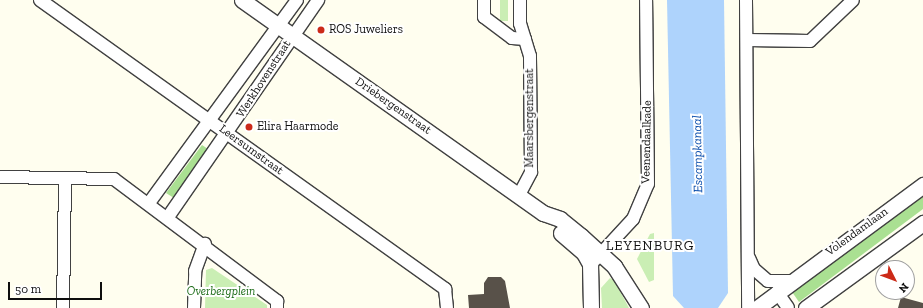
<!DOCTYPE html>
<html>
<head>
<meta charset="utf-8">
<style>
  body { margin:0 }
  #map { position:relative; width:923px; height:308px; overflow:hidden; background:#fffeef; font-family:"Zilla Slab",serif }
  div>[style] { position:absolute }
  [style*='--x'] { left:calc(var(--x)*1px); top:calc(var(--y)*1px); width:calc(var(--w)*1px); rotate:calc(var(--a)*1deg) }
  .green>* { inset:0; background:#caeeb4; transform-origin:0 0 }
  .forest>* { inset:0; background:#aae092 }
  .water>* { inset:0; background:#aed3fc }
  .building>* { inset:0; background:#585149 }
  .roads { filter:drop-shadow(1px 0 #414141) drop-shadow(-1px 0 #414141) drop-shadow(0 1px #414141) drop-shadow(0 -1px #414141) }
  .minor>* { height:12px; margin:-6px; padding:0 6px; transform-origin:6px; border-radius:6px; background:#fff }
  .tertiary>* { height:15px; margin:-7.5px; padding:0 7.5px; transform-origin:7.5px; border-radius:7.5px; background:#fff }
  .dots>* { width:11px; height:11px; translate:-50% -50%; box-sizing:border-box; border:2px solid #fff; border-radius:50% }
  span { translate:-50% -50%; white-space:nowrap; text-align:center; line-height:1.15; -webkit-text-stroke:4px #fff; paint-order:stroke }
  .poi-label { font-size:12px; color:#0e0e0e }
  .left { translate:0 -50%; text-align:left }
  .street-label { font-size:12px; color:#0e0e0e }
  .park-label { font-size:12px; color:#1d6c18; font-style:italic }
  .water-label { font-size:13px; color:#0b4eac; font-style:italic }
  .quarter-label { font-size:14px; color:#0e0e0e; letter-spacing:1px }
  .north { position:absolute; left:875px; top:260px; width:40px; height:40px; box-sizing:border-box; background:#fff; border:1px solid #9f9f9f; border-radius:50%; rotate:132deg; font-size:11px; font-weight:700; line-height:16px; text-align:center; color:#0e0e0e }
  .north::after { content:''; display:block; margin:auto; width:14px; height:18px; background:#cc2a18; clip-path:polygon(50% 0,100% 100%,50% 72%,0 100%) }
  .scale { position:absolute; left:8px; top:282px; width:94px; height:18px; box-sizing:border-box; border:2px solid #0e0e0e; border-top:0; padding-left:5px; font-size:12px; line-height:14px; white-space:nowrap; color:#0e0e0e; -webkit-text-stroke:3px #fff; paint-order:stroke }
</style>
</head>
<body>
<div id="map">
  <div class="green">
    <div style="left:500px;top:0;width:8px;height:21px"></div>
    <div style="clip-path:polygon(654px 233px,654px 280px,649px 282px,637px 259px,650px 234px)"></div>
    <div style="clip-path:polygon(212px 268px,267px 305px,267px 308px,205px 308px,206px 270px)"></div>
    <div style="clip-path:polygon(610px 278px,614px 280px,629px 308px,602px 308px,601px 288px)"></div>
  </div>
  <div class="forest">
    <div style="clip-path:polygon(202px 145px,208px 149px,174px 198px,166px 193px)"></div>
    <div style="clip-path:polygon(923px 193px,923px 209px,799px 302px,790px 289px)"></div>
  </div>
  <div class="water">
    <div style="clip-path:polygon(667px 0,724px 0,728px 293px,718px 308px,684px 308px,673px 296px)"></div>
  </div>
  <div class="building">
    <div style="clip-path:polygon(488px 277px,501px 277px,505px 281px,510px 308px,469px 308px,468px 295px,484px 294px,484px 283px)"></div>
    <div style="clip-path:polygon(901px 297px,923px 303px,923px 308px,898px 308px)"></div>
  </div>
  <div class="roads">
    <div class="minor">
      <div style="--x:40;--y:0;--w:498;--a:35.5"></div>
      <div style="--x:445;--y:289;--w:19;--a:84"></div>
      <div style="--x:484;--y:0;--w:17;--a:90"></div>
      <div style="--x:484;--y:17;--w:35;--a:37"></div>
      <div style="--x:512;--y:38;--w:13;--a:4"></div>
      <div style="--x:746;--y:0;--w:308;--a:89.6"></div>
      <div style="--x:747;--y:40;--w:63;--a:0.9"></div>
      <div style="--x:810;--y:41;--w:59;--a:-43.6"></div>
      <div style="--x:0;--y:177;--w:114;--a:1"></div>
      <div style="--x:114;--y:179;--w:204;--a:36.8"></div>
      <div style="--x:277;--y:301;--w:7;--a:90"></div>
      <div style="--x:519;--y:195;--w:26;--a:-62"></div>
      <div style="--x:531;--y:172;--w:116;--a:-90.5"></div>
      <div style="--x:530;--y:56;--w:34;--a:-107"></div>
      <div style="--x:520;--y:24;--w:24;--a:-90"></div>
      <div style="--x:149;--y:203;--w:251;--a:-53.9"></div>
      <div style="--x:168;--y:217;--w:264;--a:-55.3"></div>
      <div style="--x:749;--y:258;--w:12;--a:66"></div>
      <div style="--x:754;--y:269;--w:18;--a:41"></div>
      <div style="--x:768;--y:281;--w:24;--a:0"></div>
      <div style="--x:595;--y:260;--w:56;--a:-47.2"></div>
      <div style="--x:633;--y:219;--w:38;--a:-67"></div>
      <div style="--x:648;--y:184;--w:184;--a:-90.6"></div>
      <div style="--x:777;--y:292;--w:19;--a:55"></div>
      <div style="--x:63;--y:308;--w:130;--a:-89.1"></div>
      <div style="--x:194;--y:308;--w:37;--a:-88"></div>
      <div style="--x:195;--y:271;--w:29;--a:-70"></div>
    </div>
    <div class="tertiary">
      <div style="--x:242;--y:0;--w:369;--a:35.3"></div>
      <div style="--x:543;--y:213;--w:18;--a:19"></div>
      <div style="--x:560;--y:219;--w:27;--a:39"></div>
      <div style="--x:581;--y:236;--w:45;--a:42.3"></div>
      <div style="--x:614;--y:266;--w:50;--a:57.3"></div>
      <div style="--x:561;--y:233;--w:30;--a:41"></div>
      <div style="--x:584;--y:253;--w:13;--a:61"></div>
      <div style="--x:590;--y:264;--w:44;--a:88.7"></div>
      <div style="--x:757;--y:308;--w:207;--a:-36.5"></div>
      <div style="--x:806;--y:308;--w:145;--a:-36"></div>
    </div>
  </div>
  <div class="dots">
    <div style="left:321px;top:30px;background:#cc2a18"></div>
    <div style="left:249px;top:127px;background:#cc2a18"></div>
  </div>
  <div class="poi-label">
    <span class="left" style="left:329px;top:30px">ROS Juweliers</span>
    <span class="left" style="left:257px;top:127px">Elira Haarmode</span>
  </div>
  <div class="street-label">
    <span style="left:264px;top:79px;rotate:-57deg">Werkhovenstraat</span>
    <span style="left:393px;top:106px;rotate:35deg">Driebergenstraat</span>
    <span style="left:530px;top:118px;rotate:-90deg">Maarsbergenstraat</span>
    <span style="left:647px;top:142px;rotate:-89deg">Veenendaalkade</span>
    <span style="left:251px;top:150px;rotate:36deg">Leersumstraat</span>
    <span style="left:857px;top:232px;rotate:-36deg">Volendamlaan</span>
  </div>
  <div class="park-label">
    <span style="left:221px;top:292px">Overbergplein</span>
  </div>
  <div class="water-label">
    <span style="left:698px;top:154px;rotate:-91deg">Escampkanaal</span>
  </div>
  <div class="quarter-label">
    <span style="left:650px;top:246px">LEYENBURG</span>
  </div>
  <div class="north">N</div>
  <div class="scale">50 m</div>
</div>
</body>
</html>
